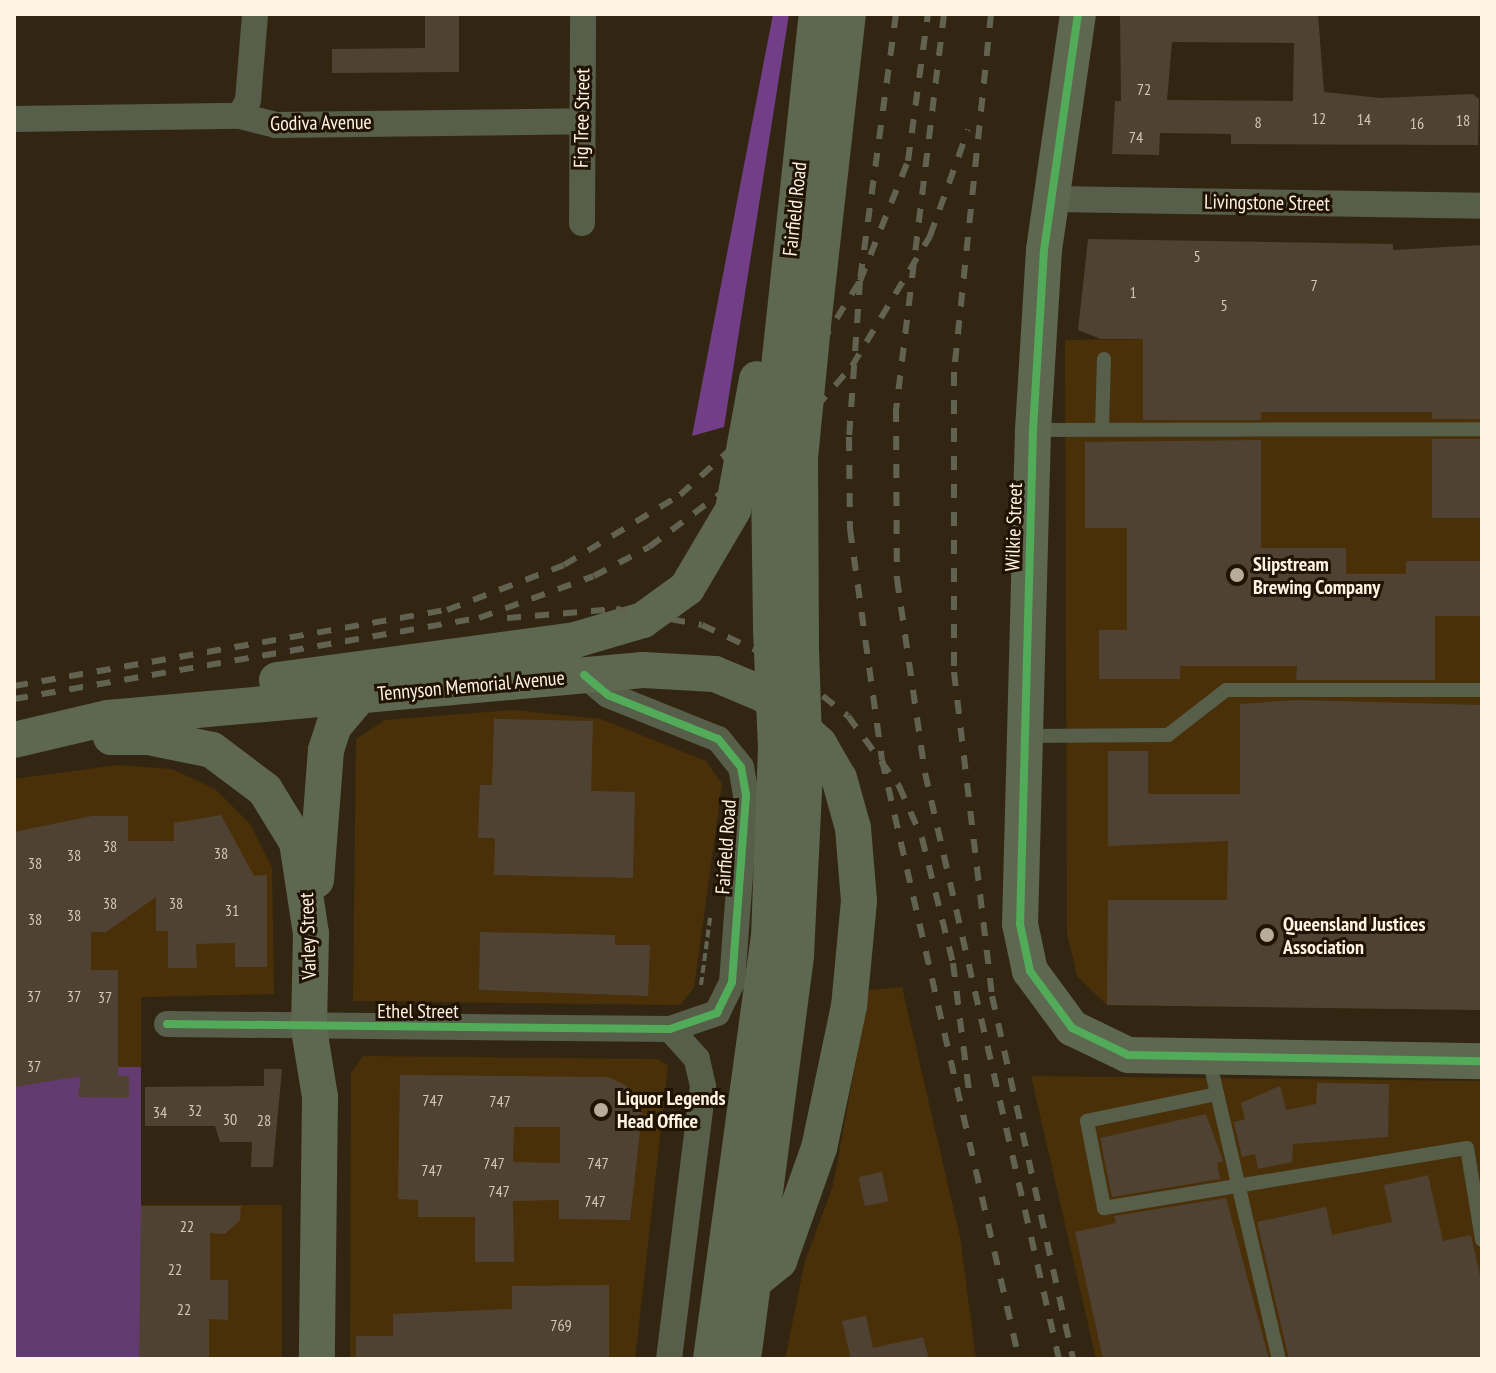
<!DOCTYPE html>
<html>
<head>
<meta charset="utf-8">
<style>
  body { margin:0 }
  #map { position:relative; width:1496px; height:1373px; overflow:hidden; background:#322612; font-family:"PT Sans Narrow",sans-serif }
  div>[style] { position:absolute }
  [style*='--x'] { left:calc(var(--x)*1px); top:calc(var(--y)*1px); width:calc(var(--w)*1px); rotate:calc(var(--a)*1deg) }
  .built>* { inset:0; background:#493008; transform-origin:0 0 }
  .green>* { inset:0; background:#623c70; transform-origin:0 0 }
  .forest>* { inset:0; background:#723e87 }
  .building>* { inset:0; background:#504233; transform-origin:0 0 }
  .path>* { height:4px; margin-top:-2px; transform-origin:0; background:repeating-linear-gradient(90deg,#636554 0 8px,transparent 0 12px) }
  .lane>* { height:14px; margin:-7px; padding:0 7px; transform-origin:7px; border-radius:7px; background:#575e4a }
  .street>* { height:26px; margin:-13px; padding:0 13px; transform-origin:13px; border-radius:13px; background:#575e4a }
  .secondary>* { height:36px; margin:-18px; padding:0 18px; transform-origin:18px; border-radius:18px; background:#5e6850 }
  .rail>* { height:6px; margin-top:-3px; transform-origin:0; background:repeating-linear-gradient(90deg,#626250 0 14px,transparent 0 28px) }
  .secondary-bridge>* { height:36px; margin:-18px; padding:0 18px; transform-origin:18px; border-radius:18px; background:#5e6850 }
  .cycleway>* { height:8px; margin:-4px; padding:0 4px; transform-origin:4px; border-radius:4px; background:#51ab58 }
  .dots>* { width:22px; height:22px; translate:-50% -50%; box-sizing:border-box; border:4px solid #211302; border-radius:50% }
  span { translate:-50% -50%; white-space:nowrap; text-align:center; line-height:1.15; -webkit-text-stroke:6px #211302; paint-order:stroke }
  .number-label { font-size:16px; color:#d2c7b8 }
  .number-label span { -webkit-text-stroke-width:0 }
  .street-label { font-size:20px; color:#fef3e4 }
  .poi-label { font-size:20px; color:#fef3e4; font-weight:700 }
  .left { translate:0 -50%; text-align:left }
  .frame { position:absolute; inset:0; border:16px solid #fef3e4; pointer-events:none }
</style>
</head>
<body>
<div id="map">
  <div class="built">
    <div style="clip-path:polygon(1482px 336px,1482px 1010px,1107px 1005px,1077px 976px,1067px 933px,1065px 340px)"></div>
    <div style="clip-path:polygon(513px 710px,601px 719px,706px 761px,722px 784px,694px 988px,680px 1005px,353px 1001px,356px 739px,385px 720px)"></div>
    <div style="clip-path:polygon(117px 765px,172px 769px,215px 789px,250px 824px,272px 867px,274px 994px,141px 997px,141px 1067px,14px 1089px,14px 779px)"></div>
    <div style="clip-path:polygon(902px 987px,960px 1237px,976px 1359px,785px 1359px,805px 1261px,833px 1186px,869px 990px)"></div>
    <div style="clip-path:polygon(363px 1056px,658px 1059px,668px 1066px,635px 1359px,350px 1359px,351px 1073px)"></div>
    <div style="clip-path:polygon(1031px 1076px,1482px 1081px,1482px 1359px,1096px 1359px)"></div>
    <div style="left:141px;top:1205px;width:141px;height:154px"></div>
  </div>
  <div class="green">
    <div style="left:141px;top:1067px;width:292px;height:129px;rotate:90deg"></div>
  </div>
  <div class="forest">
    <div style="clip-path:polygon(773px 14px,789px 14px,724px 427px,692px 436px)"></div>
  </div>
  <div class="building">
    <div style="clip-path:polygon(425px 14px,459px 14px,459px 72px,332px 73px,332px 49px,425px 48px)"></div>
    <div style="clip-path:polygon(evenodd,1120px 14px,1318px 14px,1324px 92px,1381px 98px,1473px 94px,1479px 99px,1478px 145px,1231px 144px,1231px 134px,1160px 133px,1159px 155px,1112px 154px,1115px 101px,1121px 101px,1120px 14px,1172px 42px,1294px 43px,1293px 101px,1167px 100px,1172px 42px)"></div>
    <div style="clip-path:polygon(1088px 239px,1393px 244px,1393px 250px,1482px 245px,1482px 419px,1432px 419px,1432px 412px,1261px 412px,1261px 420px,1143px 420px,1143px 339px,1101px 339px,1078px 330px)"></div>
    <div style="left:1432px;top:439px;width:50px;height:79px"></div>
    <div style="clip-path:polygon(1261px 440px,1261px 548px,1346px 548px,1346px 574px,1406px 574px,1406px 561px,1482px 561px,1482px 616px,1435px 616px,1435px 680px,1296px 680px,1297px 666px,1180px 666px,1180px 679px,1099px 679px,1099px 630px,1127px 630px,1127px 528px,1085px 528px,1085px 442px)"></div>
    <div style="clip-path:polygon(1296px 700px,1482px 705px,1482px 1010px,1107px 1005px,1108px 900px,1227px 900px,1228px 841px,1108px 846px,1108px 751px,1148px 751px,1148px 794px,1240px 794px,1240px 704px)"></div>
    <div style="clip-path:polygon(494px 719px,593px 721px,591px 791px,635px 792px,633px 878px,494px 875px,495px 838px,478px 838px,480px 785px,492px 785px)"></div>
    <div style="clip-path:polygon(221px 815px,254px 876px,267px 875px,267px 967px,235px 967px,235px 943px,196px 944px,197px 968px,168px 968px,168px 931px,156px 931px,156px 897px,106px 932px,91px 932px,91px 970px,118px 970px,118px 1076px,129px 1076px,129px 1098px,78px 1097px,81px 1076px,14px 1087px,14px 832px,92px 816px,128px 816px,128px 841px,174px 841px,174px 823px)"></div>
    <div style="clip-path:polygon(480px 932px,615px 935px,615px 945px,650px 945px,648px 996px,479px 990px)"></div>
    <div style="clip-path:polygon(264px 1069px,282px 1069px,273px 1167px,251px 1167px,252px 1142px,220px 1142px,215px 1126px,145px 1126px,145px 1087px,264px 1086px)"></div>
    <div style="clip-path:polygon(evenodd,400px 1075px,608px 1077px,625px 1085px,642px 1114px,630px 1220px,559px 1219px,559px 1200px,513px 1201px,514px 1262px,475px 1262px,475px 1217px,418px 1217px,418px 1200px,398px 1199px,400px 1075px,514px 1127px,560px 1127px,560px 1163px,513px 1162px,514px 1127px)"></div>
    <div style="clip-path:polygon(1317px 1083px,1389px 1084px,1388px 1137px,1293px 1144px,1292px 1162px,1258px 1169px,1255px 1154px,1242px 1157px,1234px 1122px,1245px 1119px,1241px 1103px,1280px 1086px,1286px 1110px,1316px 1104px)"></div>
    <div style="clip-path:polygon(1206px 1114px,1223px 1161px,1217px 1163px,1220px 1179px,1112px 1197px,1100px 1138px)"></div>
    <div style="left:882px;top:1172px;width:30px;height:24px;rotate:78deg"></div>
    <div style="clip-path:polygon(1428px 1175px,1443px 1241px,1471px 1235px,1482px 1285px,1482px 1359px,1289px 1359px,1257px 1222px,1326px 1207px,1332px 1235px,1392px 1222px,1384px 1185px)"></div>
    <div style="clip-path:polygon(1226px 1198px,1269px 1359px,1103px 1359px,1075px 1232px,1116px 1223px,1114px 1216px)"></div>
    <div style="clip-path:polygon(141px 1206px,241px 1206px,240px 1220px,225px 1234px,210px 1233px,210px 1280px,228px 1280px,228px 1320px,209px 1319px,209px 1359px,139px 1359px)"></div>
    <div style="clip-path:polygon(609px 1285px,609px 1359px,356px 1359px,356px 1336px,393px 1336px,393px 1314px,512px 1309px,512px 1286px)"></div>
    <div style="clip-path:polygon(866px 1316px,873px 1348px,923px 1337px,929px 1359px,851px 1359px,842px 1321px)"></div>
  </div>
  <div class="path">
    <div style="--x:701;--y:985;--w:68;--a:-82.3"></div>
  </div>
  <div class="lane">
    <div style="--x:1102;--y:429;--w:70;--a:-88.4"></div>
    <div style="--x:1033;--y:430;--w:449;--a:-0.1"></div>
    <div style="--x:1026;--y:736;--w:142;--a:-0.4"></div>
    <div style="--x:1168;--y:735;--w:73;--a:-37.8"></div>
    <div style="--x:1226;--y:690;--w:256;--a:0"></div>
    <div style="--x:1209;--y:1059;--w:308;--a:76.9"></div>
    <div style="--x:1217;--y:1094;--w:133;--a:168.3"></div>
    <div style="--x:1087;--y:1121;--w:89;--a:78.9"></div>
    <div style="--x:1104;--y:1208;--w:368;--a:-9.4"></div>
    <div style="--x:1467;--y:1148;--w:93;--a:80.7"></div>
  </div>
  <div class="street">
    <div style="--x:240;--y:116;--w:18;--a:-63"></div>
    <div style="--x:248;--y:100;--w:86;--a:-85.3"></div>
    <div style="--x:14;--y:119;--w:226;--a:-0.8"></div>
    <div style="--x:240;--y:116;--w:36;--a:14"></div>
    <div style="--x:275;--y:125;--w:307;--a:-0.7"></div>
    <div style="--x:1052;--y:199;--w:430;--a:0.9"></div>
    <div style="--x:582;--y:223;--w:209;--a:-89.7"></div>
    <div style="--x:167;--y:1024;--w:503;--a:0.57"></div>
    <div style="--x:670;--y:1029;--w:50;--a:-18.8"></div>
    <div style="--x:717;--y:1013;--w:34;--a:-64"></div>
    <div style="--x:732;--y:982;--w:188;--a:-85.7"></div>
    <div style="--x:746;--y:795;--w:28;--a:-100"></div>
    <div style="--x:741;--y:767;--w:36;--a:-129"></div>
    <div style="--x:718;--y:739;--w:118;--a:-158.2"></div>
    <div style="--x:608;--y:695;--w:31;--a:-140"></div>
    <div style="--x:669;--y:1359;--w:275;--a:-82.9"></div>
    <div style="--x:703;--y:1086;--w:28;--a:-103"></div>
    <div style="--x:697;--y:1059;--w:40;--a:-132"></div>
  </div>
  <div class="secondary">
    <div style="--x:1078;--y:14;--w:238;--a:98.2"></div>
    <div style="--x:1044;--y:250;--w:180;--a:93.5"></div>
    <div style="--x:1033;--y:430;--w:494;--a:91.5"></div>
    <div style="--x:1020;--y:924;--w:48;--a:78"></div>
    <div style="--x:1030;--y:971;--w:71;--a:53.6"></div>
    <div style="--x:1072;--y:1028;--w:62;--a:25.7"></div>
    <div style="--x:1128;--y:1055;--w:354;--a:1"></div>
    <div style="--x:813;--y:325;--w:313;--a:-83.6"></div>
    <div style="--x:780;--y:358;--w:346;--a:-83.9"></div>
    <div style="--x:800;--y:458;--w:191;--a:89.7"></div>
    <div style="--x:769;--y:482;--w:147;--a:89.2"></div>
    <div style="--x:687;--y:588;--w:91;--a:-59.5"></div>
    <div style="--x:277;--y:680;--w:301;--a:-7.6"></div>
    <div style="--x:575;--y:640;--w:71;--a:-16.4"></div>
    <div style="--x:111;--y:737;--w:38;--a:0"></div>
    <div style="--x:149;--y:737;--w:64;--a:11.7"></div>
    <div style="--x:212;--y:750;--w:66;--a:37"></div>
    <div style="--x:265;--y:790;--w:61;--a:58.4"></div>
    <div style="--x:297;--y:842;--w:92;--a:81.3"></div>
    <div style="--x:311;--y:933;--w:96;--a:91.2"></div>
    <div style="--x:309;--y:1029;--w:69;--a:80.8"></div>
    <div style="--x:320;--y:1097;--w:262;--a:90.7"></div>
    <div style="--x:14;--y:740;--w:97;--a:-13.2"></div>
    <div style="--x:108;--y:718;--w:537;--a:-5.13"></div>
    <div style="--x:643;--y:670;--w:72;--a:3.2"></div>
    <div style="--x:715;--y:674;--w:54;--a:22.8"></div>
    <div style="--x:765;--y:695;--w:73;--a:42.2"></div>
    <div style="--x:819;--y:744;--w:39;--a:60"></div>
    <div style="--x:839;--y:778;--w:52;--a:74.4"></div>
    <div style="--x:853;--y:828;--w:73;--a:85.3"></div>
    <div style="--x:859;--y:901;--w:105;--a:95.4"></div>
    <div style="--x:849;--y:1006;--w:145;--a:101.9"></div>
    <div style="--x:819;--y:1148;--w:120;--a:109.5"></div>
    <div style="--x:779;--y:1261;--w:33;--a:141"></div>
    <div style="--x:316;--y:880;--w:130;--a:-85.6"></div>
    <div style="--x:326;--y:750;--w:25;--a:-72"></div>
    <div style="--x:334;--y:726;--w:39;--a:-50"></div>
    <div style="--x:711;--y:1359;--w:425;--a:-82.2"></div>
    <div style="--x:769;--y:938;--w:188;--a:-87.9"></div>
    <div style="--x:743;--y:1359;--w:407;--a:-82.5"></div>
    <div style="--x:796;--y:955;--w:185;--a:-87.2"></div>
  </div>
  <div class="rail">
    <div style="--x:896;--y:14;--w:269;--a:97.7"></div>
    <div style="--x:860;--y:281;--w:156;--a:94"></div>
    <div style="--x:849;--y:437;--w:92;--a:89.4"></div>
    <div style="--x:850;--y:529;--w:233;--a:82.1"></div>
    <div style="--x:882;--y:760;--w:614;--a:77.12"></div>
    <div style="--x:944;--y:14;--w:397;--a:96.9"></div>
    <div style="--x:896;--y:408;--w:171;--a:89.7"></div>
    <div style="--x:897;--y:579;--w:196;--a:81.8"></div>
    <div style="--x:925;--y:773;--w:601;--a:77.12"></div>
    <div style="--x:991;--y:14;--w:360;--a:95.9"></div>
    <div style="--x:954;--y:372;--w:300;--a:90"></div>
    <div style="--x:954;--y:672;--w:326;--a:83.3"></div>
    <div style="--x:992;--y:996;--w:372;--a:77.4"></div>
    <div style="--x:507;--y:618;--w:109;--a:-4.7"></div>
    <div style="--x:616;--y:609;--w:87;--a:10.5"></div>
    <div style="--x:702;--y:625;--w:85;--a:25.1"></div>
    <div style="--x:779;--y:661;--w:88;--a:38.6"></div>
    <div style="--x:848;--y:716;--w:87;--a:53.9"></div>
    <div style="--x:899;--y:786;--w:57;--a:66.1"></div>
    <div style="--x:922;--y:838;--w:129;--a:76.1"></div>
    <div style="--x:953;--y:963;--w:137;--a:82.9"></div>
    <div style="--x:14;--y:686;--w:440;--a:-10"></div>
    <div style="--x:447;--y:610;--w:125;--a:-21"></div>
    <div style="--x:564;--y:565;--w:135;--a:-31.1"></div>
    <div style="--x:680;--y:495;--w:113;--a:-42.1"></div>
    <div style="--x:764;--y:419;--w:68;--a:-50.9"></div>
    <div style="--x:807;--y:366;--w:100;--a:-58.1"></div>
    <div style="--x:860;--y:281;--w:129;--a:-68.2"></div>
    <div style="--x:908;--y:161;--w:148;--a:-82.3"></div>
    <div style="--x:14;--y:699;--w:472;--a:-9.9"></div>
    <div style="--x:479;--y:618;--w:122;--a:-20.1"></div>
    <div style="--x:594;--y:576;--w:62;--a:-27.8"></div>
    <div style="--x:649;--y:547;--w:164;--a:-36.8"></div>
    <div style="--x:780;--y:449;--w:110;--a:-49.1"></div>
    <div style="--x:852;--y:366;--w:152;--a:-59"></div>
    <div style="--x:930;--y:236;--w:113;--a:-70.3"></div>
  </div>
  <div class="secondary-bridge">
    <div style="--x:800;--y:458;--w:134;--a:-84.4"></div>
    <div style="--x:769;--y:482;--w:124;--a:-84.9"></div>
    <div style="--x:733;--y:510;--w:133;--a:-79.6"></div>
    <div style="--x:643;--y:620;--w:54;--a:-36"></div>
    <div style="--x:771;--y:629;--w:121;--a:87.6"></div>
    <div style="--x:801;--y:649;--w:121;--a:88.1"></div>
  </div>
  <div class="cycleway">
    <div style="--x:1078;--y:14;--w:238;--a:98.2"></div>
    <div style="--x:1044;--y:250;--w:180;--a:93.5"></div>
    <div style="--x:1033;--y:430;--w:494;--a:91.5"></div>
    <div style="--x:1020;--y:924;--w:48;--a:78"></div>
    <div style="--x:1030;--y:971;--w:71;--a:53.6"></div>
    <div style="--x:1072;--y:1028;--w:62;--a:25.7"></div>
    <div style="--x:1128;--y:1055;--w:354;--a:1"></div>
    <div style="--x:167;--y:1024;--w:503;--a:0.57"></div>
    <div style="--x:670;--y:1029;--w:50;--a:-18.8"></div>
    <div style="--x:717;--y:1013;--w:34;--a:-64"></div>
    <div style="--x:732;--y:982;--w:188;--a:-85.7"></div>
    <div style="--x:746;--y:795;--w:28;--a:-100"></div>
    <div style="--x:741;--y:767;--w:36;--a:-129"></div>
    <div style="--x:718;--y:739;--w:118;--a:-158.2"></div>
    <div style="--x:608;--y:695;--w:31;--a:-140"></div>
  </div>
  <div class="dots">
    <div style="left:1237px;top:575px;background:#b7ab9a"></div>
    <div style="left:1267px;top:935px;background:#b7ab9a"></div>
    <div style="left:601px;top:1110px;background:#b7ab9a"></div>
  </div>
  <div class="number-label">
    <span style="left:1144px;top:89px">72</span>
    <span style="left:1319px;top:118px">12</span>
    <span style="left:1364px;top:119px">14</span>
    <span style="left:1463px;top:120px">18</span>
    <span style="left:1258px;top:122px">8</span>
    <span style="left:1417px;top:123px">16</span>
    <span style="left:1136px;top:137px">74</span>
    <span style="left:1197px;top:256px">5</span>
    <span style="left:1314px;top:285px">7</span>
    <span style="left:1133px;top:292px">1</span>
    <span style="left:1224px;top:305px">5</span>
    <span style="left:110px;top:846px">38</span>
    <span style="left:221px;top:853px">38</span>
    <span style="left:74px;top:855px">38</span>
    <span style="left:35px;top:863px">38</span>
    <span style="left:110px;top:903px">38</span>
    <span style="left:176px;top:903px">38</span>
    <span style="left:232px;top:910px">31</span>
    <span style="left:74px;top:915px">38</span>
    <span style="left:35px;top:919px">38</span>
    <span style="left:34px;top:996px">37</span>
    <span style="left:74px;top:996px">37</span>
    <span style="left:105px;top:997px">37</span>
    <span style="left:34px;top:1066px">37</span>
    <span style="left:433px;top:1100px">747</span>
    <span style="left:500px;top:1101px">747</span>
    <span style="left:195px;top:1110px">32</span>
    <span style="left:160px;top:1112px">34</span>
    <span style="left:230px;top:1119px">30</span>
    <span style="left:264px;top:1120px">28</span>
    <span style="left:494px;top:1163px">747</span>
    <span style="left:598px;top:1163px">747</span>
    <span style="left:432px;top:1170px">747</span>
    <span style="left:499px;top:1191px">747</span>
    <span style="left:595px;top:1201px">747</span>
    <span style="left:187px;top:1226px">22</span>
    <span style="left:175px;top:1269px">22</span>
    <span style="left:184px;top:1309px">22</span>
    <span style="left:561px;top:1325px">769</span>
  </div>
  <div class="street-label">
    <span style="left:582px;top:118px;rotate:-89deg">Fig Tree Street</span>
    <span style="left:321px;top:123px;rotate:-1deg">Godiva Avenue</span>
    <span style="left:1267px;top:203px;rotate:1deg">Livingstone Street</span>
    <span style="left:795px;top:209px;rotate:-84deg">Fairfield Road</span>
    <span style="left:1014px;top:527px;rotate:-88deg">Wilkie Street</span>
    <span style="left:471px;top:686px;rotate:-5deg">Tennyson Memorial Avenue</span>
    <span style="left:726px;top:847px;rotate:-86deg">Fairfield Road</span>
    <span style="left:308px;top:936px;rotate:-92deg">Varley Street</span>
    <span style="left:418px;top:1011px">Ethel Street</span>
  </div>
  <div class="poi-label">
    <span class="left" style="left:1253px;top:576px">Slipstream<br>Brewing Company</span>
    <span class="left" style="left:1283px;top:936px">Queensland Justices<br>Association</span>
    <span class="left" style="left:617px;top:1110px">Liquor Legends<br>Head Office</span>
  </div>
  <div class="frame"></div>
</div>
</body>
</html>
